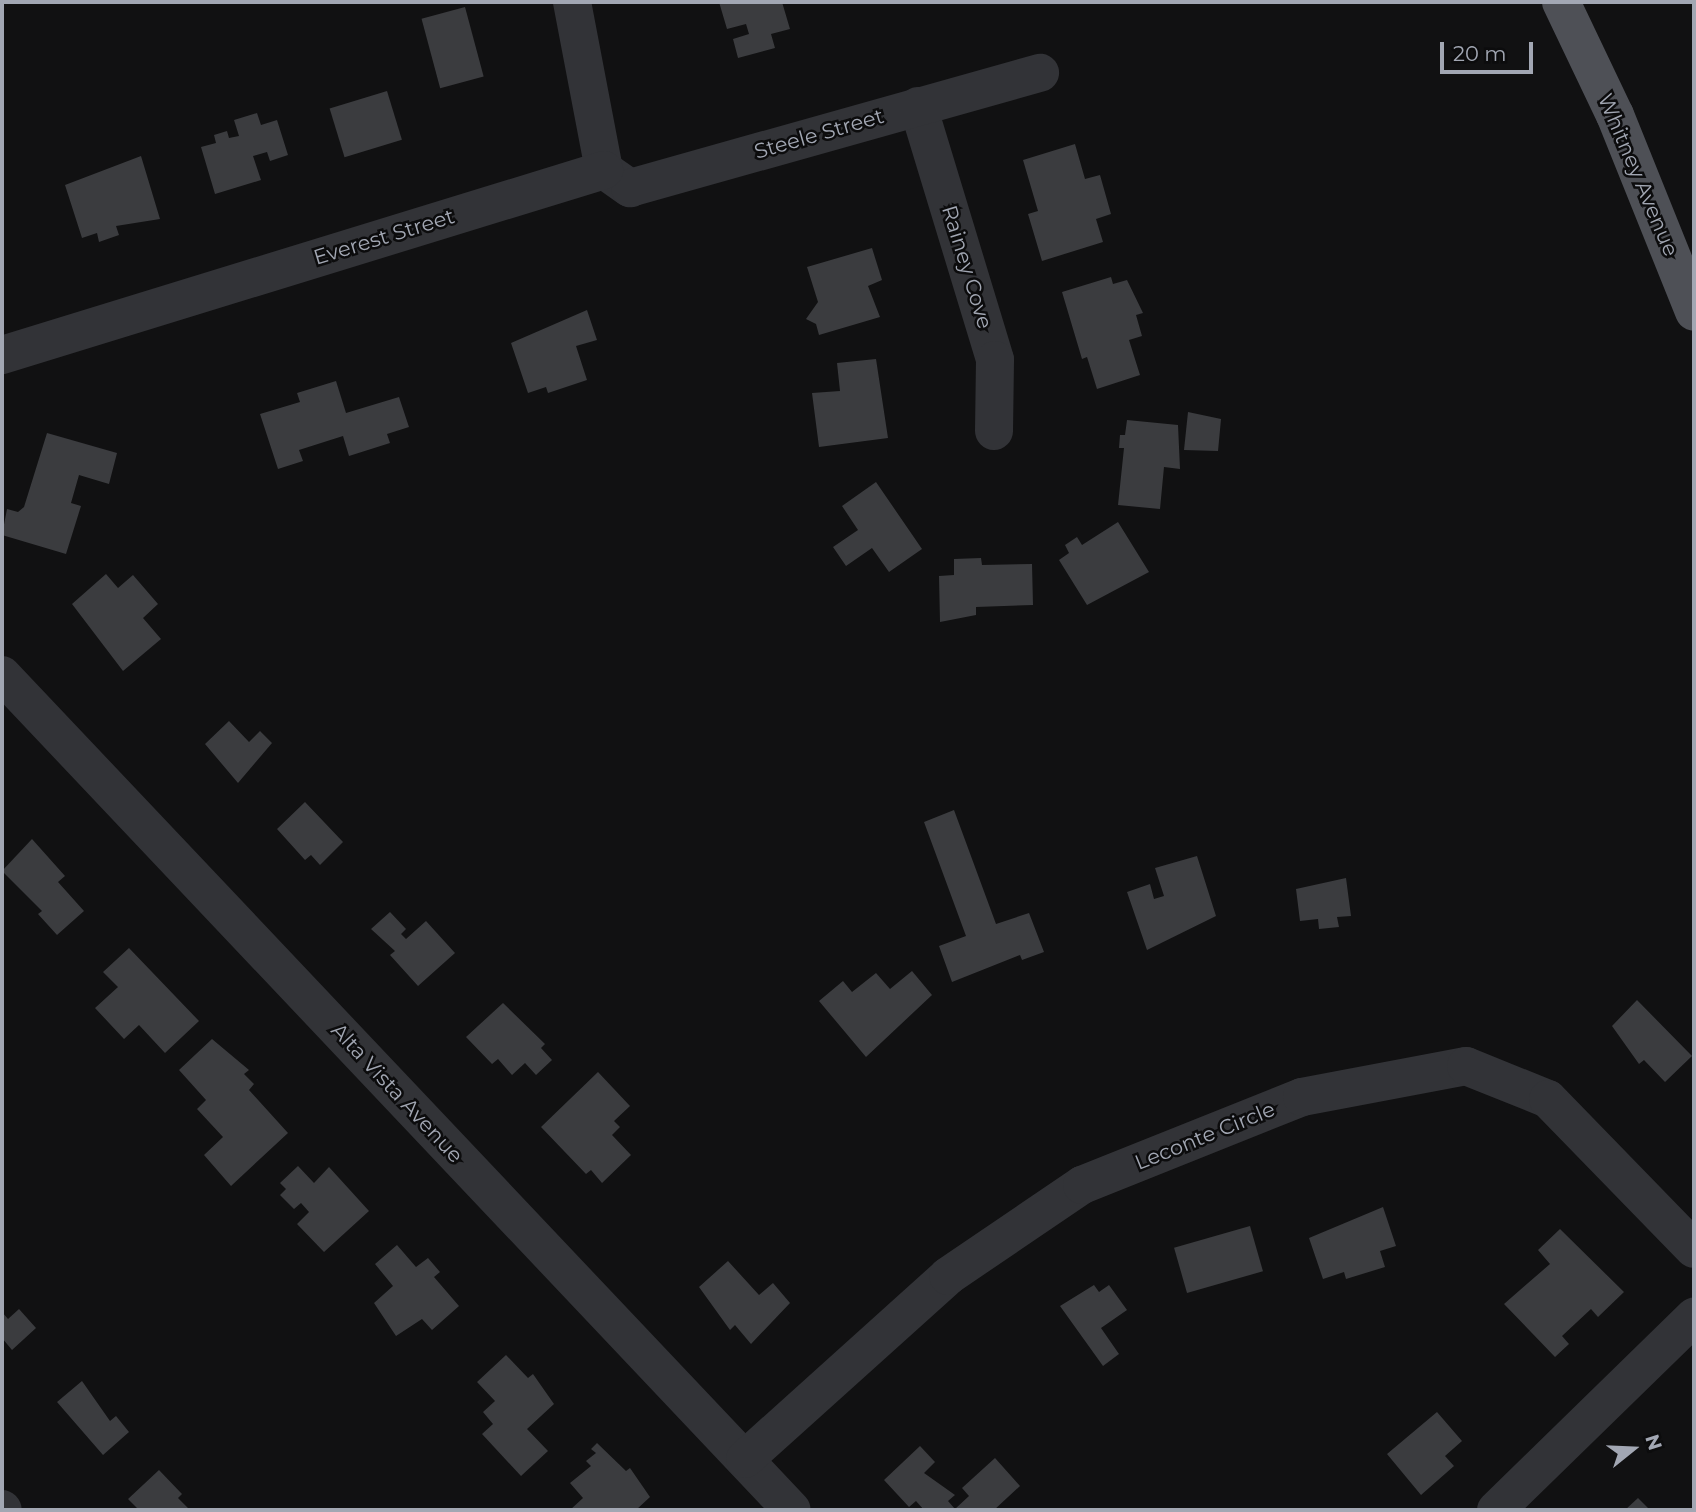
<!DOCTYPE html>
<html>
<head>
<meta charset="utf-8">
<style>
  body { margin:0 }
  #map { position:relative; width:1696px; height:1512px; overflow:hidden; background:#111112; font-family:Montserrat,sans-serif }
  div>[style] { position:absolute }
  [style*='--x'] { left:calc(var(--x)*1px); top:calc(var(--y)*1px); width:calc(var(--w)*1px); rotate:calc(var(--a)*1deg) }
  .building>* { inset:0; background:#3b3c3f; transform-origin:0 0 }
  .minor>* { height:38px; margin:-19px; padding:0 19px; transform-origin:19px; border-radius:19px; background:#323337 }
  .major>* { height:38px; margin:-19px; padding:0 19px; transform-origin:19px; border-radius:19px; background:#4e5056 }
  span { translate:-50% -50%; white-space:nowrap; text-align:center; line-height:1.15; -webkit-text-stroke:5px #0c0c0d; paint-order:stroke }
  .street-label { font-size:21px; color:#a2a7b3 }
  .frame { position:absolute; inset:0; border:4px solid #a2a7b3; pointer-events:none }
  .north { position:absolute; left:1598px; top:1414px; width:70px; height:70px; -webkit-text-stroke:5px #0c0c0d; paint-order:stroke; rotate:72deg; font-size:19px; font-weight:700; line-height:28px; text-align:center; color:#a2a7b3 }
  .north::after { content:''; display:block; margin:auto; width:24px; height:32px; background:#a2a7b3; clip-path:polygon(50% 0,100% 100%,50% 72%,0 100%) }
  .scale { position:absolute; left:1440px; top:42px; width:93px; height:32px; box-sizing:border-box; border:4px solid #a2a7b3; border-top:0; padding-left:9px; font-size:21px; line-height:24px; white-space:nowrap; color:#a2a7b3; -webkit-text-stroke:5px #0c0c0d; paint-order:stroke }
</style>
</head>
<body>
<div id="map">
  <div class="building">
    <div style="clip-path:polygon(719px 2px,782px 2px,790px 29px,771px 34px,775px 48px,738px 58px,733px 39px,749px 34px,746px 24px,727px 29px)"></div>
    <div style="left:465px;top:7px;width:72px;height:45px;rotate:75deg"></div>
    <div style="left:387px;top:91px;width:51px;height:60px;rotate:73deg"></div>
    <div style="clip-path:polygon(257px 113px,261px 125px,277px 120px,288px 155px,270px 161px,267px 152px,253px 156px,261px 180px,215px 194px,201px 147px,216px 143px,214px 135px,227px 131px,229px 138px,239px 136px,234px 120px)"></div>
    <div style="clip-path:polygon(1075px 144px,1085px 179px,1100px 175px,1111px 214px,1096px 219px,1103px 242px,1042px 261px,1028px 214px,1038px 211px,1023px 160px)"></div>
    <div style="clip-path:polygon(141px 156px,160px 219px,116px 226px,119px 235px,99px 242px,97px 233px,82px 238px,65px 185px)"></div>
    <div style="clip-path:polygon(872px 248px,882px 280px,868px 286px,880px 317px,819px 335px,816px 324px,806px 319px,818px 302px,807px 267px)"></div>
    <div style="clip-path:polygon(1111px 277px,1113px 284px,1127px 280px,1143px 313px,1136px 315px,1142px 336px,1129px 340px,1140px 375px,1097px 389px,1087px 357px,1082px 359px,1062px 292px)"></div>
    <div style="clip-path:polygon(587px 310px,597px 340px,576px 346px,587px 380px,548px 393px,546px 387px,528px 393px,511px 343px)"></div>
    <div style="clip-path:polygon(876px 359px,888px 438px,819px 447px,812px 393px,840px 391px,837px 363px)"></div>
    <div style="clip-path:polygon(336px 381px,346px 413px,399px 397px,409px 427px,387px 434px,390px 443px,349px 456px,343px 436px,299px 450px,303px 461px,278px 469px,260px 414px,300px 402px,297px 393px)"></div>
    <div style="clip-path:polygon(1188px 412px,1221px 419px,1218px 451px,1184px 450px)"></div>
    <div style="clip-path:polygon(1127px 420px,1178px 425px,1180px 469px,1164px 467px,1160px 509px,1118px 505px,1124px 448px,1119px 448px,1120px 435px,1125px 435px)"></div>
    <div style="clip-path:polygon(47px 433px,117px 453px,109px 484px,79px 475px,71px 503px,81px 506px,66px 554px,2px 535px,7px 509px,18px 512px,24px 507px)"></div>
    <div style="clip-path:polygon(876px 482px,922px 549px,889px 572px,872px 548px,846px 566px,833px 547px,858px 530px,842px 506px)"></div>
    <div style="clip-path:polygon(1118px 522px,1149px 572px,1087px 605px,1059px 560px,1069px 553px,1065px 545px,1077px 537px,1082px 545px)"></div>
    <div style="clip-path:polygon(981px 558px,982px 565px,1032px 564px,1033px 605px,976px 607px,976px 615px,940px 622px,939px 576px,954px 575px,954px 559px)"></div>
    <div style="clip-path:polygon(106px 574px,118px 588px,133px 575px,158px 604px,143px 618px,161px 639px,123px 671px,72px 604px)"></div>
    <div style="clip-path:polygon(229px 721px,249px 742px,260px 731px,272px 743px,238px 783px,205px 744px)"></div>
    <div style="clip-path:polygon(305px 802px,343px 842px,320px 865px,311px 855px,305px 860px,277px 829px)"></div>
    <div style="clip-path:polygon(954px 810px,996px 924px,1029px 913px,1044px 952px,1022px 960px,1020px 955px,952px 982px,939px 946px,966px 936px,924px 822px)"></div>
    <div style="clip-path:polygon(32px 839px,65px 876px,58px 882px,84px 911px,57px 935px,38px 914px,42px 911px,2px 871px)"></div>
    <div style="clip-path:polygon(1197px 856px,1216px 916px,1147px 950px,1127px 892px,1150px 884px,1154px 899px,1164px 896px,1155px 868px)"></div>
    <div style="clip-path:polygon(1346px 878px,1351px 916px,1337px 917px,1339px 927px,1319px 929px,1318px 919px,1300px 921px,1296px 889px)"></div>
    <div style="clip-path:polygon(390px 912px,406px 929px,401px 934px,406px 939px,426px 921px,455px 953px,418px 986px,390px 955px,395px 951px,371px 929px)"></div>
    <div style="clip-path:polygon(129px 948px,199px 1021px,165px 1053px,139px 1025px,124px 1039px,95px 1008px,118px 987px,103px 972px)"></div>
    <div style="clip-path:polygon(912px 971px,932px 995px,866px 1057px,819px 1001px,843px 981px,852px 992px,876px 973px,890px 989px)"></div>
    <div style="clip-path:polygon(1637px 1000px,1692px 1056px,1665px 1082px,1644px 1060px,1639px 1064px,1612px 1026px)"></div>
    <div style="clip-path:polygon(503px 1003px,545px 1044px,541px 1048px,552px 1060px,536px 1075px,525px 1063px,512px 1075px,498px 1059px,492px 1064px,466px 1037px)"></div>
    <div style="clip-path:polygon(212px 1039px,249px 1070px,244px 1074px,254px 1084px,249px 1090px,288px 1133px,231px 1186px,204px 1155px,223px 1137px,197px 1109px,206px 1100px,179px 1070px)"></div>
    <div style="clip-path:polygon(598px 1072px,630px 1106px,614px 1121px,620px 1127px,612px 1135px,631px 1155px,602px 1183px,591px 1170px,586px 1174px,541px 1127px)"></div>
    <div style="clip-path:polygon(298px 1166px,314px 1183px,329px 1167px,369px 1211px,324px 1252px,297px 1224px,309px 1212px,301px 1203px,294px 1209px,280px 1195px,286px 1189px,280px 1183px)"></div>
    <div style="clip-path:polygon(1383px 1207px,1396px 1246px,1380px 1251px,1385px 1267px,1346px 1279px,1344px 1272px,1323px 1279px,1309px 1238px)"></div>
    <div style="left:1250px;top:1226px;width:47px;height:79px;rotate:74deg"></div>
    <div style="clip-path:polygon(1560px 1229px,1624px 1292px,1598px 1317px,1591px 1309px,1562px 1336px,1569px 1344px,1555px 1357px,1504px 1304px,1550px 1264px,1538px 1250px)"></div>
    <div style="clip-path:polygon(397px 1245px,416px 1267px,428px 1258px,440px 1272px,434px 1277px,459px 1306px,432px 1330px,422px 1319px,396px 1336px,374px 1303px,393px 1286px,375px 1264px)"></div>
    <div style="clip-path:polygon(728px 1261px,759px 1295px,773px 1283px,790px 1303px,751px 1344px,735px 1325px,730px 1330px,699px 1287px)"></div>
    <div style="clip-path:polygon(1094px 1285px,1099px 1292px,1109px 1285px,1127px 1310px,1101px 1328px,1119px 1354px,1103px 1366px,1060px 1306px)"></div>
    <div style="clip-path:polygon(19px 1309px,36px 1328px,12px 1350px,2px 1338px,2px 1312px,8px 1319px)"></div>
    <div style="clip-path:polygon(506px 1355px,528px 1378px,533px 1374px,554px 1404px,527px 1429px,548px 1451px,521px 1476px,482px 1434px,493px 1424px,483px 1412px,495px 1401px,477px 1382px)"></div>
    <div style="clip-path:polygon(82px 1381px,110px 1421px,116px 1416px,129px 1432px,103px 1455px,57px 1402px)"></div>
    <div style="clip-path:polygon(1437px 1412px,1462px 1441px,1445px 1456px,1454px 1466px,1421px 1495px,1387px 1454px)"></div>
    <div style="clip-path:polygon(597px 1443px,626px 1471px,630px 1468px,650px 1497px,636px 1510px,570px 1510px,583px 1498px,570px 1483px,591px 1466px,586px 1461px,596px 1453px,591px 1449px)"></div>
    <div style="clip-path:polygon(920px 1446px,935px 1462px,924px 1473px,955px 1495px,948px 1501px,955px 1509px,969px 1496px,962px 1488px,995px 1458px,1020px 1486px,994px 1510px,924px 1510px,916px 1501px,909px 1507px,884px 1480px)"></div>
    <div style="clip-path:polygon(159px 1470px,182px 1494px,178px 1498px,190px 1510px,139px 1510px,128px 1499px)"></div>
    <div style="clip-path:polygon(1638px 1498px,1650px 1510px,1625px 1510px)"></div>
  </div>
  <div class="minor">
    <div style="--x:572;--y:2;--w:171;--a:79.2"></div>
    <div style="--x:918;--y:106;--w:265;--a:73.1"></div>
    <div style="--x:995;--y:360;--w:71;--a:90.8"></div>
    <div style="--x:604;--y:170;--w:32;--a:35"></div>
    <div style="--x:630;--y:188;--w:426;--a:-15.7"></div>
    <div style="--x:2;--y:355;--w:630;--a:-17.08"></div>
    <div style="--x:2;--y:675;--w:1149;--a:46.59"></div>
    <div style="--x:745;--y:1459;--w:273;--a:-42"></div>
    <div style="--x:948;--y:1276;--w:162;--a:-34.2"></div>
    <div style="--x:1082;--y:1185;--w:237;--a:-21.8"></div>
    <div style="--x:1302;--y:1097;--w:167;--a:-10.7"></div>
    <div style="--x:1466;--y:1066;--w:88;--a:21.9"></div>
    <div style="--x:1548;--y:1099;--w:209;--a:45.8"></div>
    <div style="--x:2;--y:1509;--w:1;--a:45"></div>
    <div style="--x:1496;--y:1510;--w:277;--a:-44.3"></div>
  </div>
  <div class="major">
    <div style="--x:1561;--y:2;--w:125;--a:64.5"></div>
    <div style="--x:1615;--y:115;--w:212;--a:68.1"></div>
  </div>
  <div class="street-label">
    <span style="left:819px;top:134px;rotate:-16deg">Steele Street</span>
    <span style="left:1638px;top:175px;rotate:67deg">Whitney Avenue</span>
    <span style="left:384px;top:237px;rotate:-17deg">Everest Street</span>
    <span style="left:967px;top:267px;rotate:73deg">Rainey Cove</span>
    <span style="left:397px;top:1093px;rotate:47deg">Alta Vista Avenue</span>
    <span style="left:1205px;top:1136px;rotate:-22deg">Leconte Circle</span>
  </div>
  <div class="frame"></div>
  <div class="north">N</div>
  <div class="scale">20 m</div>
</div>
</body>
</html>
